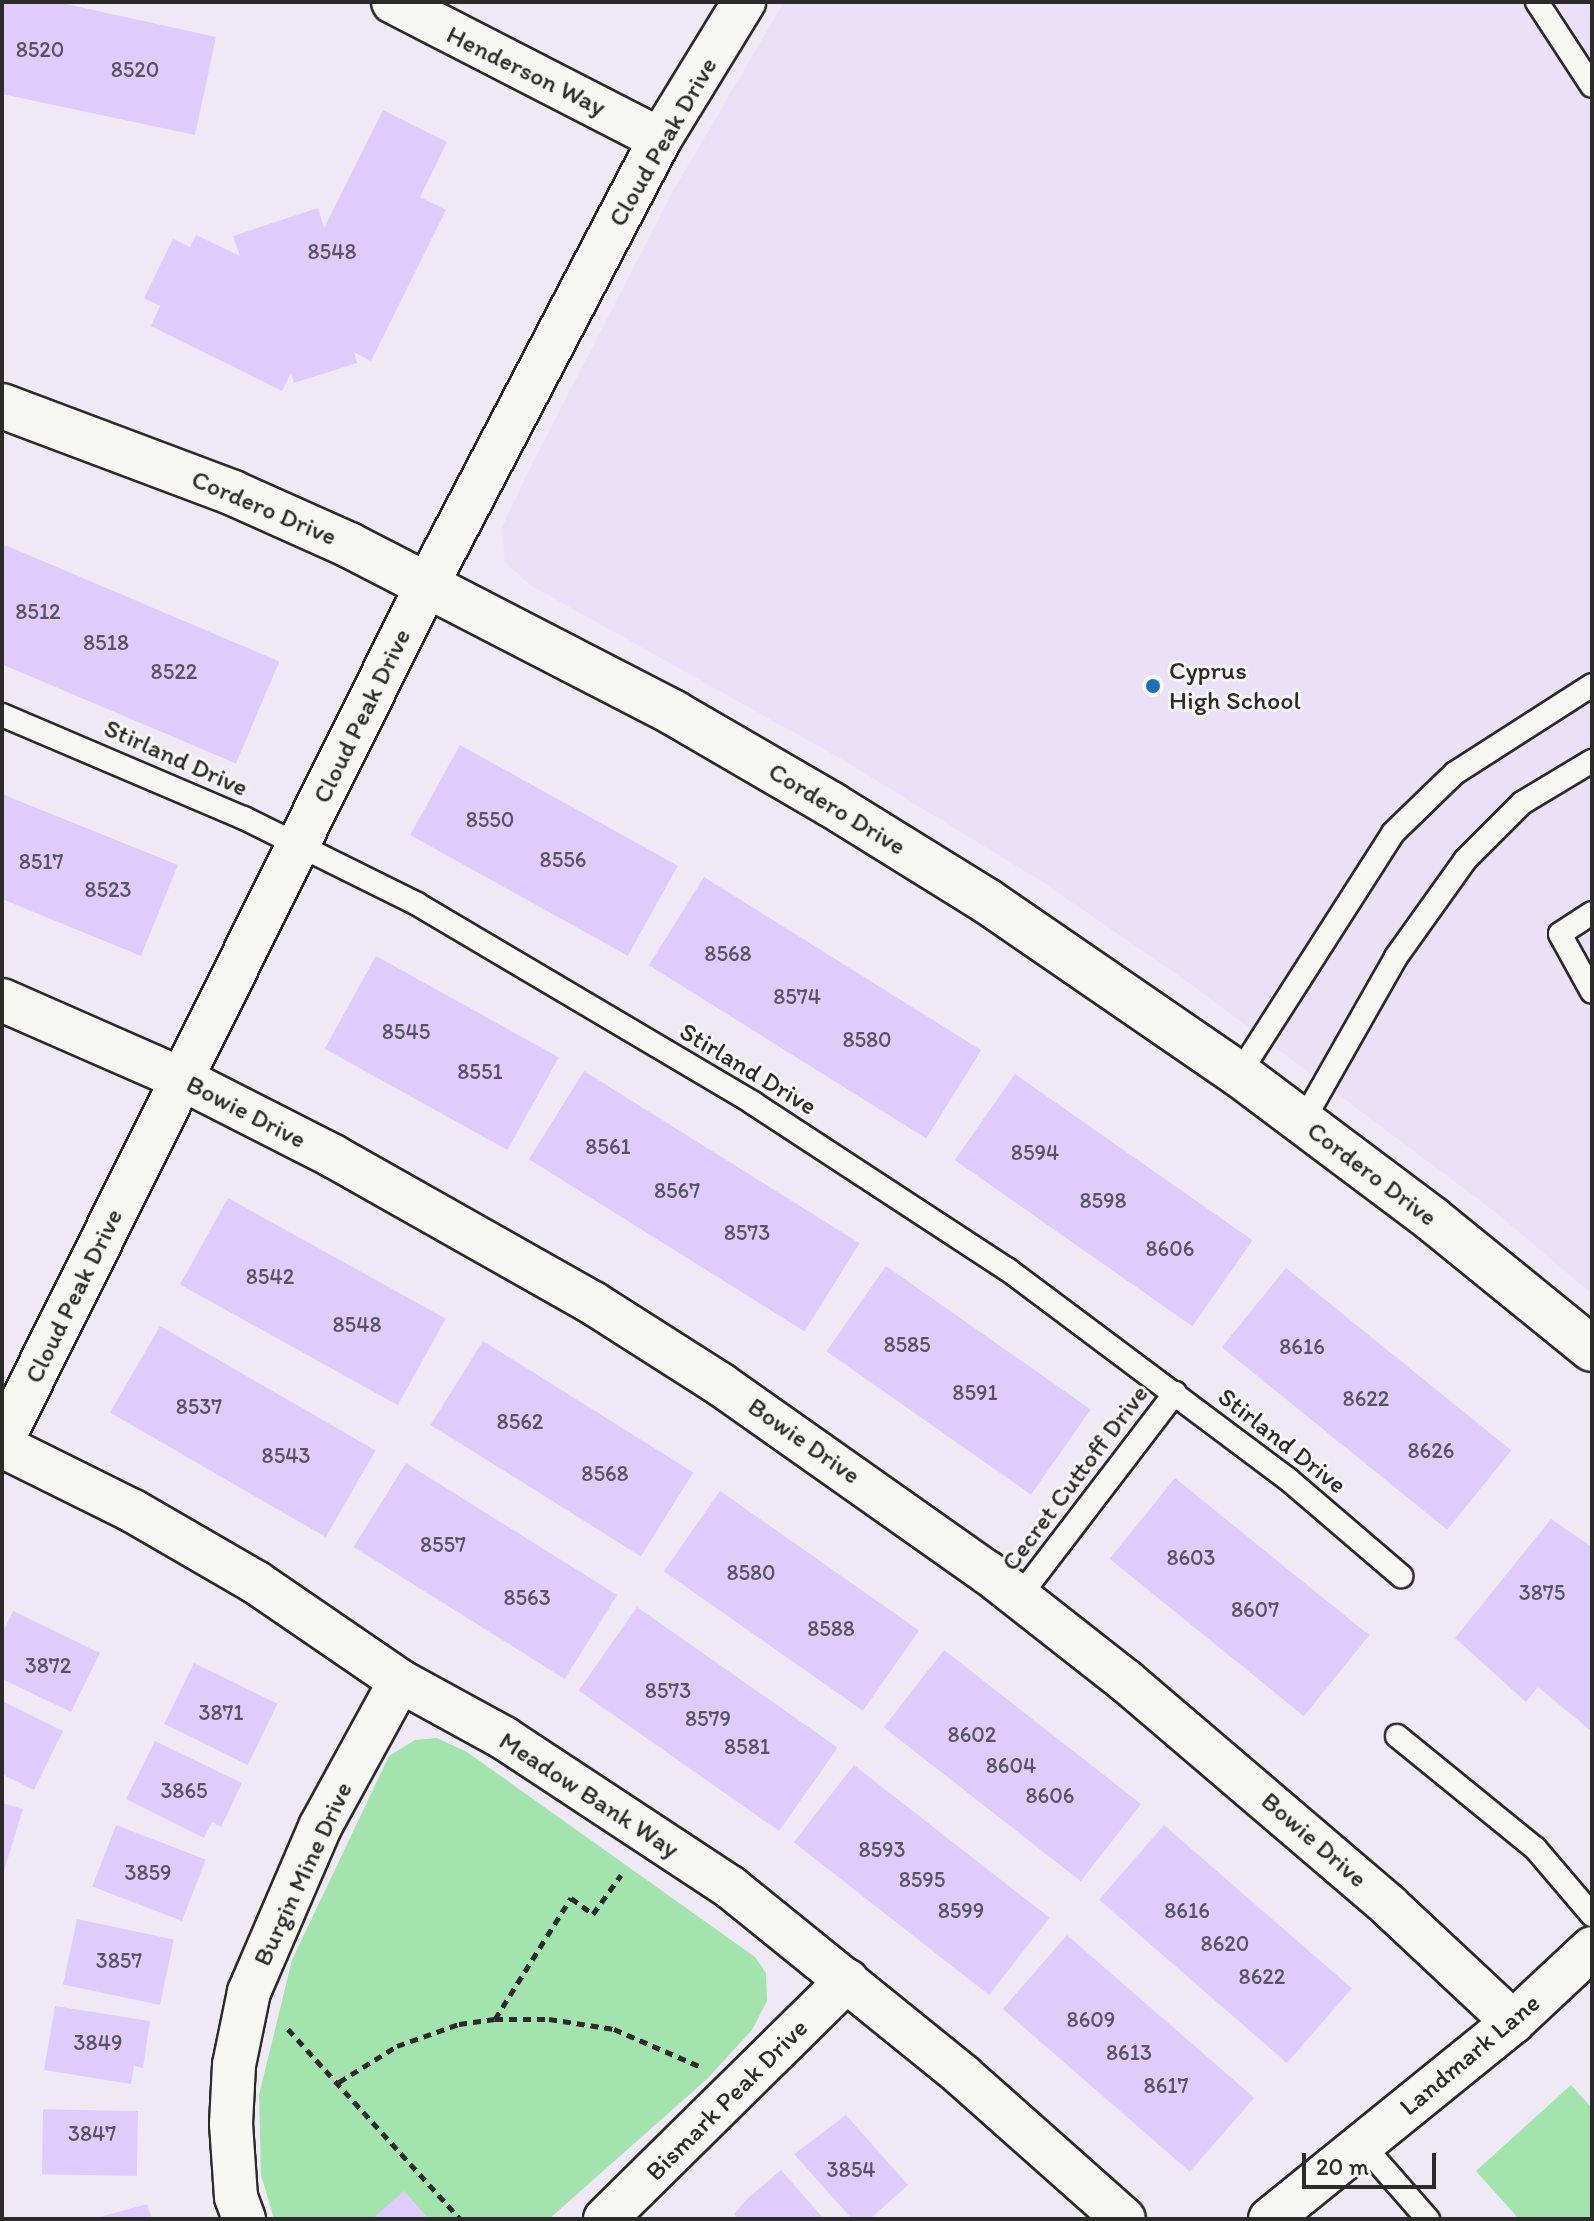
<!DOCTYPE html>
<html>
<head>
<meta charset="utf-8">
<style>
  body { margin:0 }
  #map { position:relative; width:1594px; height:2221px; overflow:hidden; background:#efe9f5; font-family:Itim,sans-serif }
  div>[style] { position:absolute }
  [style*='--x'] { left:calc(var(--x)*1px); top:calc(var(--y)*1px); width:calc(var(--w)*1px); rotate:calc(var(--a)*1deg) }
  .built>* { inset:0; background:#eae0f7 }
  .green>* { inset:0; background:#a3e3ad }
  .building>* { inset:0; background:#dfccfd; transform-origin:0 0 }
  .path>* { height:5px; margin-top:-2.5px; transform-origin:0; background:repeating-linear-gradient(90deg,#2b2b2b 0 8px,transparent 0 14px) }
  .roads { filter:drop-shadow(2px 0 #2b2b2b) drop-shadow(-2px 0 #2b2b2b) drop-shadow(0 2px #2b2b2b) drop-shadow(0 -2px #2b2b2b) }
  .lane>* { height:22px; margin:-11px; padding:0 11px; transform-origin:11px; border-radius:11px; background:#f6f6f2 }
  .street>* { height:42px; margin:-21px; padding:0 21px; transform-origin:21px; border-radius:21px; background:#f6f6f2 }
  .secondary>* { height:44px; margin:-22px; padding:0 22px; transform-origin:22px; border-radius:22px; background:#f6f6f2 }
  .dots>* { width:22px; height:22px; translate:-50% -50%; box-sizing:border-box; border:4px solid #f6f6f2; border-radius:50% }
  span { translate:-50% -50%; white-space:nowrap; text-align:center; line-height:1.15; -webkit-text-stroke:6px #f6f6f2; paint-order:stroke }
  .number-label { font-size:22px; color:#585360 }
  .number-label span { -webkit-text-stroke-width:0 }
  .street-label { font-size:26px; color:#2b2b2b }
  .poi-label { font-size:26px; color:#2b2b2b }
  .left { translate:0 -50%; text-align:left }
  .frame { position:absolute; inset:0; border:4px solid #2b2b2b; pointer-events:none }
  .scale { position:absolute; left:1302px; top:2153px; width:134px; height:36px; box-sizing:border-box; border:4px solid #2b2b2b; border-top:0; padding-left:10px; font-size:24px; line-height:28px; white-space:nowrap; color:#2b2b2b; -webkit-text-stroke:6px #f6f6f2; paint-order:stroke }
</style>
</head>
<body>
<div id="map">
  <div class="built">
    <div style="clip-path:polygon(784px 2px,1592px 2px,1592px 1294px,1494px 1211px,1192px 985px,1041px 881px,838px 757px,530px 585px,505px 562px,502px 528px,528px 472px,672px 193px)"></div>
  </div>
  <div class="green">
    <div style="clip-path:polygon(437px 1738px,467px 1752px,755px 1957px,766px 1973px,767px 2001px,752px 2030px,707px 2079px,549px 2219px,274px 2219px,261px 2175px,259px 2095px,292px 1960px,389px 1756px,415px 1740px)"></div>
    <div style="clip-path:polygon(1571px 2085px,1592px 2108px,1592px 2219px,1519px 2219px,1476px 2171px)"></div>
  </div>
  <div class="building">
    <div style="clip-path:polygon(2px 2px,57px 2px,216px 37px,195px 135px,2px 94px)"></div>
    <div style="clip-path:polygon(383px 110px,447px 142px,420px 197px,446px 210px,371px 361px,354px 352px,357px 363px,294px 383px,291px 373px,282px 391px,151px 326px,160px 306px,144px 298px,173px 239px,190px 247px,196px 235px,240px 256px,233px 236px,318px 208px,324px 228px)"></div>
    <div style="left:5px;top:545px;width:298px;height:111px;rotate:23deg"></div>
    <div style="left:460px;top:745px;width:249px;height:103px;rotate:29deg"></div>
    <div style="clip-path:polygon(2px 794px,178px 865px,141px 956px,2px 899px)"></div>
    <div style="left:704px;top:877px;width:327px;height:104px;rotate:32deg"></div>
    <div style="left:376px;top:956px;width:209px;height:106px;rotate:29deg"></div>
    <div style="left:584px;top:1071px;width:325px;height:104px;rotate:32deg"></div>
    <div style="left:1015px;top:1074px;width:290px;height:105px;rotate:35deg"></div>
    <div style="left:228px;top:1198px;width:249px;height:99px;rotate:29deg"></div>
    <div style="left:886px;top:1266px;width:250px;height:104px;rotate:35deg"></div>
    <div style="left:1286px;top:1268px;width:290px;height:102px;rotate:39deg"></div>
    <div style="left:160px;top:1326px;width:249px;height:100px;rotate:30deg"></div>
    <div style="left:483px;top:1341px;width:248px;height:99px;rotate:32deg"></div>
    <div style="left:406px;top:1463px;width:249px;height:99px;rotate:32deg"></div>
    <div style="left:1175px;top:1478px;width:250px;height:104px;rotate:39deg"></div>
    <div style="left:720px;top:1491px;width:243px;height:98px;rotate:35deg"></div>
    <div style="clip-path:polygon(1551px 1519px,1592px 1547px,1590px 1730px,1538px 1687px,1526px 1702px,1455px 1638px)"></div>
    <div style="left:637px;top:1607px;width:245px;height:102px;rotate:35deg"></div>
    <div style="clip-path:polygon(13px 1611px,100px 1653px,71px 1712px,2px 1679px,2px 1634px)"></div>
    <div style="left:944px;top:1650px;width:250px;height:98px;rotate:38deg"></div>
    <div style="left:194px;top:1663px;width:93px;height:68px;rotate:26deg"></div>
    <div style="clip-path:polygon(2px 1701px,63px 1731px,34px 1790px,2px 1774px)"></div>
    <div style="clip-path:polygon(155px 1741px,242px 1783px,221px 1827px,212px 1822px,204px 1838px,126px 1799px)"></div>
    <div style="left:854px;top:1765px;width:248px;height:98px;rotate:38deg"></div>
    <div style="clip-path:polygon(2px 1803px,23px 1809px,3px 1874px,2px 1874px)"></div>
    <div style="left:116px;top:1825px;width:96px;height:66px;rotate:21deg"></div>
    <div style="left:1164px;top:1825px;width:249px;height:99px;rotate:41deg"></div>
    <div style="left:77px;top:1919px;width:99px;height:67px;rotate:12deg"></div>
    <div style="left:1067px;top:1935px;width:248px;height:98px;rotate:41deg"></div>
    <div style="clip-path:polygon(55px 2006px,150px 2021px,143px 2068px,134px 2066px,131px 2084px,44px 2070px)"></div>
    <div style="left:138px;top:2111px;width:65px;height:95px;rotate:91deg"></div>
    <div style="clip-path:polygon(846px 2115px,908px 2185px,870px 2219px,852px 2219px,794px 2154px)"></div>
    <div style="clip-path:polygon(781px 2170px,824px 2219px,738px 2219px,734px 2214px,747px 2199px)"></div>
    <div style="clip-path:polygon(404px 2191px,429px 2219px,372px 2219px)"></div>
    <div style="clip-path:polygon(147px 2204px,152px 2219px,96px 2219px,96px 2218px)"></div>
  </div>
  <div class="path">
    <div style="--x:495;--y:2019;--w:143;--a:-57.9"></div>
    <div style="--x:571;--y:1898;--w:27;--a:36"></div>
    <div style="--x:593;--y:1914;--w:48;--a:-54.3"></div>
    <div style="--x:288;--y:2029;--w:256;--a:47.8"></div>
    <div style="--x:339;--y:2082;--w:68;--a:-31.8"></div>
    <div style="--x:397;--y:2046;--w:66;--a:-19.5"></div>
    <div style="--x:459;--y:2024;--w:36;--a:-8"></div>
    <div style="--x:495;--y:2019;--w:54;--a:0"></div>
    <div style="--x:549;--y:2019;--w:66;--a:8.7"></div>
    <div style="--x:614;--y:2029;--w:93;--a:23.5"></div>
  </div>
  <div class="roads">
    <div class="lane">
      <div style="--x:1537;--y:2;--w:100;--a:56.8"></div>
      <div style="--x:2;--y:715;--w:263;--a:23.1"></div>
      <div style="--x:244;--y:818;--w:193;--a:26.4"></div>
      <div style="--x:417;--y:904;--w:391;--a:30.6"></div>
      <div style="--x:753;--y:1103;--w:303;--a:33.2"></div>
      <div style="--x:1007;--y:1269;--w:352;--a:36.8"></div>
      <div style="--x:1289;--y:1480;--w:148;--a:40.6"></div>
      <div style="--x:1592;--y:913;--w:38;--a:147"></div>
      <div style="--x:1560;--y:934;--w:66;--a:61.1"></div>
      <div style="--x:1239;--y:1074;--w:286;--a:-57.4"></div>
      <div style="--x:1393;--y:833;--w:86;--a:-44.1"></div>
      <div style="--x:1455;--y:773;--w:163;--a:-32.7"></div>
      <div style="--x:1303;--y:1121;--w:189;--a:-60.4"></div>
      <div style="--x:1396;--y:957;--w:120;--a:-54.5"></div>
      <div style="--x:1466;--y:859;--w:79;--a:-45"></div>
      <div style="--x:1522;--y:803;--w:82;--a:-31"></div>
      <div style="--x:1019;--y:1597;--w:257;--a:-52.6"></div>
      <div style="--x:1397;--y:1736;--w:178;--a:39.1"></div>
      <div style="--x:1535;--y:1848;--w:88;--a:49.6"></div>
      <div style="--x:1362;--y:2144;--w:100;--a:48.7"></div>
    </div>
    <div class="street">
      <div style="--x:393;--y:2;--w:300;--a:27.2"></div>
      <div style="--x:2;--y:1000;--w:197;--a:23.7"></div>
      <div style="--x:182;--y:1079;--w:169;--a:27"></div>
      <div style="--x:333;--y:1156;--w:299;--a:29.5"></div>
      <div style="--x:593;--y:1303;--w:151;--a:32.5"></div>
      <div style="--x:720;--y:1384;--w:327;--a:35.2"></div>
      <div style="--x:987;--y:1572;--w:177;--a:38.1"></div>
      <div style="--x:1126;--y:1681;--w:346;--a:40.5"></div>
      <div style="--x:1389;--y:1906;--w:170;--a:43.1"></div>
      <div style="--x:2;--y:1441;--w:958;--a:-63.6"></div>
      <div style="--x:428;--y:583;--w:501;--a:-62.41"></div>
      <div style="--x:660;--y:139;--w:161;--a:-58.5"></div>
      <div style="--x:2;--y:1446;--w:146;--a:26.4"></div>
      <div style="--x:133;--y:1511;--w:143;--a:30.1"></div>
      <div style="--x:257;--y:1583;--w:173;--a:34.4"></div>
      <div style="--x:400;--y:1681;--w:119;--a:28.7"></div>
      <div style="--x:504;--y:1738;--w:271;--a:33.4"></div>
      <div style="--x:730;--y:1887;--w:300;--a:39"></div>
      <div style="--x:963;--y:2076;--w:215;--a:41.6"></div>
      <div style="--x:244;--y:2219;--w:23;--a:-110"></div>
      <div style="--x:236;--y:2197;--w:73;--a:-93.9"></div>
      <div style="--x:231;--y:2124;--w:59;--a:-87.1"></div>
      <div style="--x:234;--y:2065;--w:75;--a:-78.4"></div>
      <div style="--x:249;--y:1992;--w:180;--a:-66.7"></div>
      <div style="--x:320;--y:1827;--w:166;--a:-61.3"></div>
      <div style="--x:605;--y:2219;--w:340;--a:-44.6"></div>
      <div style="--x:1270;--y:2219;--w:313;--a:-39"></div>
      <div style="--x:1513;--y:2022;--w:108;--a:-43.1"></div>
    </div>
    <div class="secondary">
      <div style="--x:2;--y:406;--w:247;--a:20.6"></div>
      <div style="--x:233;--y:493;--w:127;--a:24.1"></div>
      <div style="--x:349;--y:545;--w:366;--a:27.3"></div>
      <div style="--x:674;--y:713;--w:183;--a:30.2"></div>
      <div style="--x:832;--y:805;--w:182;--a:31.8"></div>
      <div style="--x:987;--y:901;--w:306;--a:34.5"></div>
      <div style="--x:1239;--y:1074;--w:241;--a:36.9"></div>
      <div style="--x:1432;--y:1219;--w:206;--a:39.1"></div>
    </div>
  </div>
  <div class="dots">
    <div style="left:1153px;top:686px;background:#1f6fb2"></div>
  </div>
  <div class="number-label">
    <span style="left:40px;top:50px">8520</span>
    <span style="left:135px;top:70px">8520</span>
    <span style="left:332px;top:252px">8548</span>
    <span style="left:38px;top:612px">8512</span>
    <span style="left:106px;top:643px">8518</span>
    <span style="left:174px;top:672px">8522</span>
    <span style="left:490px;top:820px">8550</span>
    <span style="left:563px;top:860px">8556</span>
    <span style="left:41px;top:862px">8517</span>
    <span style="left:108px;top:890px">8523</span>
    <span style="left:728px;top:954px">8568</span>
    <span style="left:797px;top:997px">8574</span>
    <span style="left:406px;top:1032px">8545</span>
    <span style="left:867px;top:1040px">8580</span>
    <span style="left:480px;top:1072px">8551</span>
    <span style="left:608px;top:1147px">8561</span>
    <span style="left:1035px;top:1153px">8594</span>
    <span style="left:677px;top:1191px">8567</span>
    <span style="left:1103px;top:1201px">8598</span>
    <span style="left:747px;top:1233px">8573</span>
    <span style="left:1170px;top:1249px">8606</span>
    <span style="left:270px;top:1277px">8542</span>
    <span style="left:357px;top:1325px">8548</span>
    <span style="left:907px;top:1345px">8585</span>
    <span style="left:1302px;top:1347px">8616</span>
    <span style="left:975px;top:1393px">8591</span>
    <span style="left:1366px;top:1399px">8622</span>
    <span style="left:199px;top:1407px">8537</span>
    <span style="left:520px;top:1422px">8562</span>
    <span style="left:1431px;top:1451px">8626</span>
    <span style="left:286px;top:1456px">8543</span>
    <span style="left:605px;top:1474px">8568</span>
    <span style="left:443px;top:1545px">8557</span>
    <span style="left:1191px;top:1558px">8603</span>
    <span style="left:751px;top:1573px">8580</span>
    <span style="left:1542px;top:1593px">3875</span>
    <span style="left:527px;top:1598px">8563</span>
    <span style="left:1255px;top:1610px">8607</span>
    <span style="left:831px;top:1629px">8588</span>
    <span style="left:48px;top:1666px">3872</span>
    <span style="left:668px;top:1691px">8573</span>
    <span style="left:221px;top:1713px">3871</span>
    <span style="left:708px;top:1719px">8579</span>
    <span style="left:972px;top:1735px">8602</span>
    <span style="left:747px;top:1747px">8581</span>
    <span style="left:1011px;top:1766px">8604</span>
    <span style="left:184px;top:1791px">3865</span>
    <span style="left:1050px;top:1796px">8606</span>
    <span style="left:882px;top:1850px">8593</span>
    <span style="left:148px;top:1873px">3859</span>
    <span style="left:922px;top:1880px">8595</span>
    <span style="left:961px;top:1911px">8599</span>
    <span style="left:1187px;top:1911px">8616</span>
    <span style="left:1225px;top:1944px">8620</span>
    <span style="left:119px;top:1961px">3857</span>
    <span style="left:1262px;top:1977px">8622</span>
    <span style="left:1091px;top:2020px">8609</span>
    <span style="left:98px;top:2043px">3849</span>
    <span style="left:1129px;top:2053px">8613</span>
    <span style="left:1166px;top:2086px">8617</span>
    <span style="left:92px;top:2134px">3847</span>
    <span style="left:851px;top:2170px">3854</span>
  </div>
  <div class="street-label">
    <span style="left:526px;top:71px;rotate:26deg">Henderson Way</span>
    <span style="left:663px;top:142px;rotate:-60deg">Cloud Peak Drive</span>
    <span style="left:264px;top:508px;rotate:23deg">Cordero Drive</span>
    <span style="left:362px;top:716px;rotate:-64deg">Cloud Peak Drive</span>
    <span style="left:176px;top:758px;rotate:24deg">Stirland Drive</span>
    <span style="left:837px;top:809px;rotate:31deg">Cordero Drive</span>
    <span style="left:748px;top:1069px;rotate:31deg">Stirland Drive</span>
    <span style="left:246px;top:1112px;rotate:27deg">Bowie Drive</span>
    <span style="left:1372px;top:1174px;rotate:37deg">Cordero Drive</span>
    <span style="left:74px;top:1296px;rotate:-64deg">Cloud Peak Drive</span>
    <span style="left:804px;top:1441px;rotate:35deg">Bowie Drive</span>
    <span style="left:1282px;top:1441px;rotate:38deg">Stirland Drive</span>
    <span style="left:1075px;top:1478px;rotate:-53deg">Cecret Cuttoff Drive</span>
    <span style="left:589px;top:1795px;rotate:33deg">Meadow Bank Way</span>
    <span style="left:1314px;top:1840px;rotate:41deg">Bowie Drive</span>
    <span style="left:303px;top:1874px;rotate:-65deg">Burgin Mine Drive</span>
    <span style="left:1470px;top:2055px;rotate:-40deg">Landmark Lane</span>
    <span style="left:727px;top:2100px;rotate:-45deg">Bismark Peak Drive</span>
  </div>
  <div class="poi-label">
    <span class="left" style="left:1169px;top:686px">Cyprus<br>High School</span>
  </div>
  <div class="frame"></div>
  <div class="scale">20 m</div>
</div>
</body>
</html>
